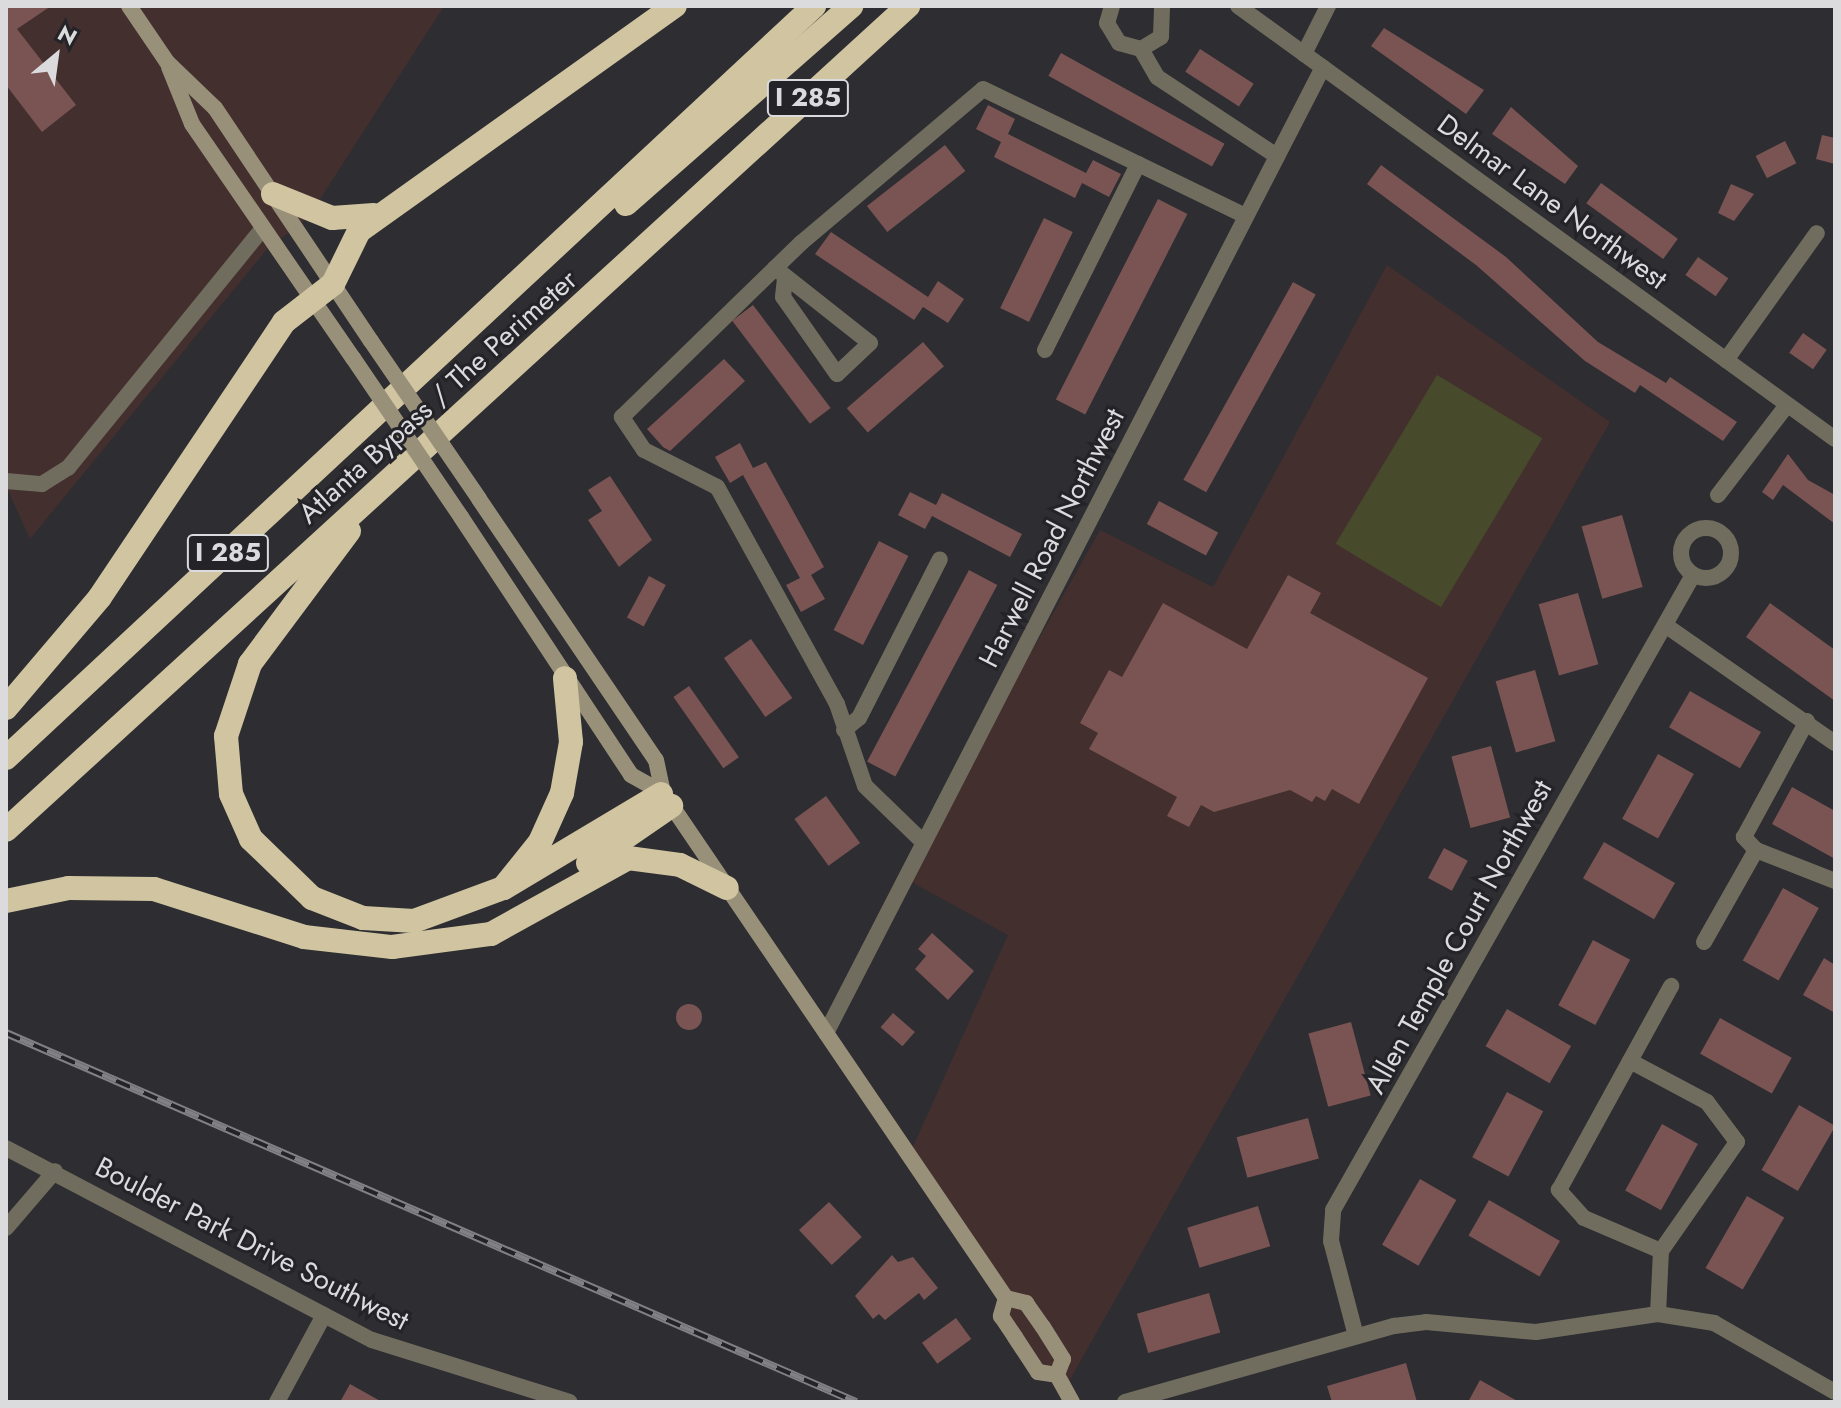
<!DOCTYPE html>
<html>
<head>
<meta charset="utf-8">
<style>
  body { margin:0 }
  #map { position:relative; width:1841px; height:1408px; overflow:hidden; background:#2d2d32; font-family:Jost,sans-serif }
  div>[style] { position:absolute }
  [style*='--x'] { left:calc(var(--x)*1px); top:calc(var(--y)*1px); width:calc(var(--w)*1px); rotate:calc(var(--a)*1deg) }
  .commercial>* { inset:0; background:#432f2e }
  .green>* { inset:0; background:#474a2b; transform-origin:0 0 }
  .building>* { inset:0; background:#7a5453; transform-origin:0 0 }
  .round { border-radius:50% }
  .minor>* { height:16px; margin:-8px; padding:0 8px; transform-origin:8px; border-radius:8px; background:#716d5e }
  .minor>.ring { margin:-8px; padding:0; box-sizing:content-box; background:none; border:16px solid #716d5e; border-radius:50% }
  .tertiary>* { height:16px; margin:-8px; padding:0 8px; transform-origin:8px; border-radius:8px; background:#716d5e }
  .secondary>* { height:16px; margin:-8px; padding:0 8px; transform-origin:8px; border-radius:8px; background:#989079 }
  .motorway>* { height:24px; margin:-12px; padding:0 12px; transform-origin:12px; border-radius:12px; background:#d0c5a0 }
  .rail>* { height:8px; margin-top:-4px; transform-origin:0; background:repeating-linear-gradient(90deg,#232328 0 15px,#808085 0 30px); box-sizing:border-box; border-block:2px solid #808085 }
  .secondary-bridge>* { height:16px; margin:-8px; padding:0 8px; transform-origin:8px; border-radius:8px; background:#989079 }
  span { translate:-50% -50%; white-space:nowrap; text-align:center; line-height:1.15; -webkit-text-stroke:6px #232328; paint-order:stroke }
  .shield-label span { padding:2px 6px; background:#232328; border:2px solid; border-radius:6px; -webkit-text-stroke-width:0 }
  .shield-label { font-size:26px; color:#dbdbde; font-weight:700 }
  .street-label { font-size:28px; color:#dbdbde }
  .frame { position:absolute; inset:0; border:8px solid #dbdbde; pointer-events:none }
  .north { position:absolute; left:16px; top:16px; width:80px; height:80px; -webkit-text-stroke:6px #232328; paint-order:stroke; rotate:29deg; font-size:22px; font-weight:700; line-height:32px; text-align:center; color:#dbdbde }
  .north::after { content:''; display:block; margin:auto; width:28px; height:36px; background:#dbdbde; clip-path:polygon(50% 0,100% 100%,50% 72%,0 100%) }
</style>
</head>
<body>
<div id="map">
  <div class="commercial">
    <div style="clip-path:polygon(6px 6px,444px 6px,308px 218px,267px 249px,30px 539px,6px 486px)"></div>
    <div style="clip-path:polygon(1387px 265px,1610px 422px,1062px 1394px,907px 1160px,1008px 935px,904px 878px,1100px 530px,1213px 587px)"></div>
  </div>
  <div class="green">
    <div style="left:1437px;top:375px;width:123px;height:197px;rotate:31deg"></div>
  </div>
  <div class="building">
    <div style="clip-path:polygon(6px 6px,51px 6px,17px 29px,76px 105px,42px 132px,6px 85px)"></div>
    <div style="clip-path:polygon(1384px 28px,1484px 90px,1466px 114px,1371px 46px)"></div>
    <div style="left:1200px;top:49px;width:64px;height:27px;rotate:33deg"></div>
    <div style="left:1061px;top:53px;width:187px;height:26px;rotate:29deg"></div>
    <div style="clip-path:polygon(988px 105px,1015px 119px,1008px 134px,1086px 173px,1093px 160px,1121px 174px,1109px 197px,1082px 183px,1075px 198px,994px 157px,1001px 142px,976px 129px)"></div>
    <div style="clip-path:polygon(1511px 107px,1578px 166px,1565px 184px,1492px 134px)"></div>
    <div style="clip-path:polygon(1822px 135px,1835px 138px,1835px 164px,1816px 159px)"></div>
    <div style="left:1785px;top:141px;width:25px;height:33px;rotate:63deg"></div>
    <div style="left:945px;top:145px;width:33px;height:99px;rotate:52deg"></div>
    <div style="clip-path:polygon(1381px 165px,1506px 257px,1598px 342px,1666px 383px,1670px 377px,1737px 422px,1723px 441px,1640px 385px,1635px 393px,1585px 361px,1476px 265px,1367px 184px)"></div>
    <div style="left:1601px;top:183px;width:95px;height:25px;rotate:36deg"></div>
    <div style="clip-path:polygon(1731px 184px,1754px 194px,1734px 221px,1718px 213px)"></div>
    <div style="left:1158px;top:199px;width:33px;height:225px;rotate:27deg"></div>
    <div style="left:1044px;top:218px;width:32px;height:100px;rotate:26deg"></div>
    <div style="clip-path:polygon(831px 232px,928px 297px,938px 281px,964px 299px,948px 323px,923px 307px,914px 320px,815px 254px)"></div>
    <div style="left:1698px;top:257px;width:37px;height:22px;rotate:35deg"></div>
    <div style="left:1293px;top:282px;width:26px;height:226px;rotate:29deg"></div>
    <div style="left:753px;top:305px;width:129px;height:26px;rotate:53deg"></div>
    <div style="left:1803px;top:333px;width:29px;height:24px;rotate:35deg"></div>
    <div style="left:923px;top:342px;width:32px;height:101px;rotate:49deg"></div>
    <div style="clip-path:polygon(724px 359px,745px 381px,670px 451px,663px 447px,647px 429px)"></div>
    <div style="clip-path:polygon(740px 443px,753px 468px,766px 462px,824px 567px,811px 575px,825px 599px,801px 612px,786px 585px,800px 578px,743px 475px,730px 483px,715px 457px)"></div>
    <div style="clip-path:polygon(1788px 454px,1808px 480px,1835px 495px,1835px 524px,1783px 485px,1773px 500px,1762px 492px)"></div>
    <div style="clip-path:polygon(610px 476px,652px 540px,619px 567px,588px 520px,602px 511px,588px 490px)"></div>
    <div style="clip-path:polygon(910px 492px,936px 505px,942px 493px,1022px 534px,1010px 557px,932px 516px,925px 529px,898px 515px)"></div>
    <div style="left:1159px;top:501px;width:67px;height:26px;rotate:28deg"></div>
    <div style="left:1622px;top:515px;width:75px;height:42px;rotate:74deg"></div>
    <div style="left:879px;top:541px;width:33px;height:100px;rotate:27deg"></div>
    <div style="left:969px;top:570px;width:32px;height:217px;rotate:28deg"></div>
    <div style="clip-path:polygon(1288px 575px,1321px 593px,1310px 613px,1428px 678px,1359px 804px,1332px 789px,1325px 801px,1316px 796px,1312px 802px,1290px 790px,1214px 812px,1201px 805px,1189px 827px,1167px 816px,1177px 797px,1089px 749px,1098px 733px,1080px 723px,1109px 670px,1122px 677px,1163px 603px,1247px 649px)"></div>
    <div style="left:649px;top:576px;width:19px;height:47px;rotate:28deg"></div>
    <div style="left:1578px;top:593px;width:74px;height:41px;rotate:74deg"></div>
    <div style="clip-path:polygon(1770px 603px,1835px 650px,1835px 701px,1746px 637px)"></div>
    <div style="left:751px;top:639px;width:72px;height:33px;rotate:55deg"></div>
    <div style="left:1535px;top:670px;width:74px;height:41px;rotate:74deg"></div>
    <div style="left:689px;top:686px;width:87px;height:19px;rotate:55deg"></div>
    <div style="left:1690px;top:691px;width:82px;height:42px;rotate:30deg"></div>
    <div style="left:1491px;top:746px;width:74px;height:41px;rotate:75deg"></div>
    <div style="left:1658px;top:754px;width:41px;height:74px;rotate:29deg"></div>
    <div style="clip-path:polygon(1792px 787px,1835px 811px,1835px 859px,1772px 824px)"></div>
    <div style="left:826px;top:796px;width:58px;height:39px;rotate:54deg"></div>
    <div style="left:1604px;top:842px;width:82px;height:42px;rotate:30deg"></div>
    <div style="left:1444px;top:848px;width:27px;height:34px;rotate:28deg"></div>
    <div style="left:1783px;top:888px;width:41px;height:83px;rotate:29deg"></div>
    <div style="clip-path:polygon(932px 933px,974px 971px,948px 1000px,915px 969px,926px 956px,918px 949px)"></div>
    <div style="left:1593px;top:940px;width:42px;height:74px;rotate:28deg"></div>
    <div style="clip-path:polygon(1824px 958px,1835px 965px,1835px 1013px,1803px 995px)"></div>
    <div class="round" style="left:676px;top:1004px;width:26px;height:26px"></div>
    <div style="left:1507px;top:1009px;width:74px;height:43px;rotate:30deg"></div>
    <div style="left:893px;top:1013px;width:29px;height:19px;rotate:41deg"></div>
    <div style="left:1720px;top:1018px;width:82px;height:41px;rotate:29deg"></div>
    <div style="left:1351px;top:1022px;width:76px;height:44px;rotate:75deg"></div>
    <div style="left:1507px;top:1092px;width:41px;height:74px;rotate:28deg"></div>
    <div style="left:1799px;top:1105px;width:42px;height:75px;rotate:30deg"></div>
    <div style="left:1308px;top:1118px;width:42px;height:74px;rotate:75deg"></div>
    <div style="left:1662px;top:1124px;width:41px;height:76px;rotate:29deg"></div>
    <div style="left:1420px;top:1179px;width:42px;height:76px;rotate:30deg"></div>
    <div style="left:1747px;top:1196px;width:43px;height:83px;rotate:30deg"></div>
    <div style="left:1489px;top:1200px;width:82px;height:41px;rotate:30deg"></div>
    <div style="left:829px;top:1202px;width:48px;height:41px;rotate:47deg"></div>
    <div style="left:1258px;top:1206px;width:42px;height:74px;rotate:73deg"></div>
    <div style="clip-path:polygon(892px 1255px,898px 1262px,913px 1257px,938px 1288px,924px 1300px,919px 1293px,885px 1320px,879px 1314px,873px 1319px,855px 1296px)"></div>
    <div style="left:1209px;top:1293px;width:41px;height:75px;rotate:74deg"></div>
    <div style="left:956px;top:1318px;width:26px;height:42px;rotate:54deg"></div>
    <div style="clip-path:polygon(1406px 1363px,1417px 1402px,1332px 1402px,1327px 1386px)"></div>
    <div style="clip-path:polygon(1480px 1380px,1519px 1402px,1468px 1402px)"></div>
    <div style="clip-path:polygon(350px 1384px,382px 1402px,340px 1402px)"></div>
  </div>
  <div class="minor">
    <div style="--x:1112;--y:6;--w:18;--a:106"></div>
    <div style="--x:1107;--y:23;--w:23;--a:59"></div>
    <div style="--x:1119;--y:43;--w:23;--a:15"></div>
    <div style="--x:1141;--y:49;--w:23;--a:-31"></div>
    <div style="--x:1161;--y:37;--w:31;--a:-88"></div>
    <div style="--x:1141;--y:49;--w:32;--a:60"></div>
    <div style="--x:1157;--y:77;--w:144;--a:33.4"></div>
    <div style="--x:1304;--y:54;--w:54;--a:-63.4"></div>
    <div style="--x:775;--y:268;--w:121;--a:38.3"></div>
    <div style="--x:870;--y:343;--w:45;--a:136.8"></div>
    <div style="--x:837;--y:374;--w:94;--a:-125"></div>
    <div style="--x:783;--y:297;--w:18;--a:-84"></div>
    <div style="--x:1045;--y:350;--w:208;--a:-63.4"></div>
    <div style="--x:1726;--y:360;--w:156;--a:-54.4"></div>
    <div style="--x:6;--y:481;--w:36;--a:5"></div>
    <div style="--x:42;--y:484;--w:31;--a:-32"></div>
    <div style="--x:68;--y:468;--w:309;--a:-50.9"></div>
    <div style="--x:1718;--y:495;--w:113;--a:-52.5"></div>
    <div class="ring" style="left:1681px;top:528px;width:34px;height:34px"></div>
    <div style="--x:1665;--y:625;--w:207;--a:34.8"></div>
    <div style="--x:844;--y:730;--w:19;--a:-39"></div>
    <div style="--x:859;--y:718;--w:178;--a:-63"></div>
    <div style="--x:922;--y:841;--w:79;--a:-136"></div>
    <div style="--x:865;--y:786;--w:87;--a:-108.9"></div>
    <div style="--x:837;--y:704;--w:248;--a:-118.9"></div>
    <div style="--x:717;--y:487;--w:82;--a:-153.1"></div>
    <div style="--x:644;--y:450;--w:40;--a:-124"></div>
    <div style="--x:622;--y:417;--w:250;--a:-44.2"></div>
    <div style="--x:801;--y:243;--w:238;--a:-40.2"></div>
    <div style="--x:983;--y:89;--w:292;--a:25.8"></div>
    <div style="--x:1756;--y:850;--w:85;--a:21.4"></div>
    <div style="--x:1704;--y:942;--w:106;--a:-60.5"></div>
    <div style="--x:1756;--y:850;--w:18;--a:-133"></div>
    <div style="--x:1744;--y:837;--w:132;--a:-61.5"></div>
    <div style="--x:826;--y:1033;--w:1086;--a:-62.77"></div>
    <div style="--x:1630;--y:1061;--w:87;--a:28"></div>
    <div style="--x:1707;--y:1102;--w:50;--a:53.1"></div>
    <div style="--x:1737;--y:1142;--w:133;--a:124.9"></div>
    <div style="--x:6;--y:1228;--w:75;--a:-49.3"></div>
    <div style="--x:1661;--y:1251;--w:84;--a:-156.8"></div>
    <div style="--x:1584;--y:1218;--w:38;--a:-132"></div>
    <div style="--x:1559;--y:1190;--w:233;--a:-61.2"></div>
    <div style="--x:1658;--y:1314;--w:63;--a:-87.3"></div>
    <div style="--x:1356;--y:1336;--w:98;--a:-104.7"></div>
    <div style="--x:1331;--y:1241;--w:31;--a:-86"></div>
    <div style="--x:1333;--y:1210;--w:730;--a:-60.45"></div>
    <div style="--x:277;--y:1402;--w:99;--a:-61.6"></div>
    <div style="--x:1125;--y:1402;--w:280;--a:-15.8"></div>
    <div style="--x:1394;--y:1326;--w:32;--a:-7"></div>
    <div style="--x:1426;--y:1322;--w:110;--a:5.2"></div>
    <div style="--x:1536;--y:1332;--w:123;--a:-8.4"></div>
    <div style="--x:1658;--y:1314;--w:57;--a:9.1"></div>
    <div style="--x:1714;--y:1323;--w:139;--a:29.7"></div>
  </div>
  <div class="tertiary">
    <div style="--x:1238;--y:6;--w:737;--a:35.95"></div>
    <div style="--x:6;--y:1148;--w:413;--a:27.7"></div>
    <div style="--x:372;--y:1340;--w:207;--a:17.4"></div>
  </div>
  <div class="secondary">
    <div style="--x:129;--y:6;--w:68;--a:55.8"></div>
    <div style="--x:167;--y:62;--w:66;--a:43.8"></div>
    <div style="--x:215;--y:108;--w:280;--a:56.2"></div>
    <div style="--x:169;--y:67;--w:61;--a:68"></div>
    <div style="--x:192;--y:124;--w:284;--a:55.5"></div>
    <div style="--x:479;--y:499;--w:315;--a:55.9"></div>
    <div style="--x:656;--y:760;--w:34;--a:78"></div>
    <div style="--x:663;--y:793;--w:610;--a:55.82"></div>
    <div style="--x:1006;--y:1298;--w:21;--a:14"></div>
    <div style="--x:1026;--y:1303;--w:29;--a:55"></div>
    <div style="--x:1043;--y:1327;--w:38;--a:58"></div>
    <div style="--x:1063;--y:1359;--w:17;--a:111"></div>
    <div style="--x:1057;--y:1375;--w:31;--a:61"></div>
    <div style="--x:461;--y:517;--w:309;--a:56.6"></div>
    <div style="--x:631;--y:775;--w:37;--a:29"></div>
    <div style="--x:1006;--y:1298;--w:19;--a:106"></div>
    <div style="--x:1001;--y:1316;--w:25;--a:56"></div>
    <div style="--x:1015;--y:1337;--w:42;--a:56.7"></div>
    <div style="--x:1038;--y:1372;--w:19;--a:9"></div>
  </div>
  <div class="motorway">
    <div style="--x:273;--y:194;--w:64;--a:22.1"></div>
    <div style="--x:332;--y:218;--w:42;--a:-4.1"></div>
    <div style="--x:626;--y:204;--w:300;--a:-41.3"></div>
    <div style="--x:349;--y:531;--w:166;--a:126.7"></div>
    <div style="--x:250;--y:664;--w:76;--a:108.4"></div>
    <div style="--x:226;--y:736;--w:58;--a:85.1"></div>
    <div style="--x:231;--y:794;--w:49;--a:66"></div>
    <div style="--x:251;--y:839;--w:85;--a:44"></div>
    <div style="--x:312;--y:898;--w:55;--a:21.4"></div>
    <div style="--x:363;--y:918;--w:51;--a:3.4"></div>
    <div style="--x:414;--y:921;--w:95;--a:-20.3"></div>
    <div style="--x:503;--y:888;--w:59;--a:-51.2"></div>
    <div style="--x:540;--y:842;--w:54;--a:-65.8"></div>
    <div style="--x:562;--y:793;--w:52;--a:-80"></div>
    <div style="--x:571;--y:742;--w:64;--a:-95.4"></div>
    <div style="--x:6;--y:708;--w:145;--a:-49.7"></div>
    <div style="--x:100;--y:597;--w:331;--a:-56.2"></div>
    <div style="--x:284;--y:322;--w:62;--a:-37.8"></div>
    <div style="--x:333;--y:284;--w:59;--a:-63.9"></div>
    <div style="--x:359;--y:231;--w:388;--a:-35.5"></div>
    <div style="--x:6;--y:758;--w:1104;--a:-42.94"></div>
    <div style="--x:6;--y:830;--w:1222;--a:-42.41"></div>
    <div style="--x:588;--y:863;--w:101;--a:-34.5"></div>
    <div style="--x:504;--y:888;--w:183;--a:-30.9"></div>
    <div style="--x:6;--y:901;--w:64;--a:-11.7"></div>
    <div style="--x:69;--y:888;--w:85;--a:0.7"></div>
    <div style="--x:154;--y:889;--w:157;--a:17.7"></div>
    <div style="--x:304;--y:937;--w:89;--a:6.5"></div>
    <div style="--x:392;--y:947;--w:100;--a:-7.5"></div>
    <div style="--x:491;--y:934;--w:157;--a:-29"></div>
    <div style="--x:628;--y:858;--w:52;--a:7.7"></div>
    <div style="--x:680;--y:865;--w:52;--a:26.1"></div>
  </div>
  <div class="rail">
    <div style="--x:6;--y:1033;--w:927;--a:23.47"></div>
  </div>
  <div class="secondary-bridge">
    <div style="--x:371;--y:341;--w:191;--a:55.6"></div>
    <div style="--x:353;--y:358;--w:192;--a:55.8"></div>
  </div>
  <div class="shield-label">
    <span style="left:808px;top:98px">I 285</span>
    <span style="left:228px;top:553px">I 285</span>
  </div>
  <div class="street-label">
    <span style="left:1552px;top:202px;rotate:36deg">Delmar Lane Northwest</span>
    <span style="left:438px;top:397px;rotate:-42deg">Atlanta Bypass / The Perimeter</span>
    <span style="left:1052px;top:538px;rotate:-63deg">Harwell Road Northwest</span>
    <span style="left:1459px;top:937px;rotate:-61deg">Allen Temple Court Northwest</span>
    <span style="left:252px;top:1244px;rotate:27deg">Boulder Park Drive Southwest</span>
  </div>
  <div class="frame"></div>
  <div class="north">N</div>
</div>
</body>
</html>
